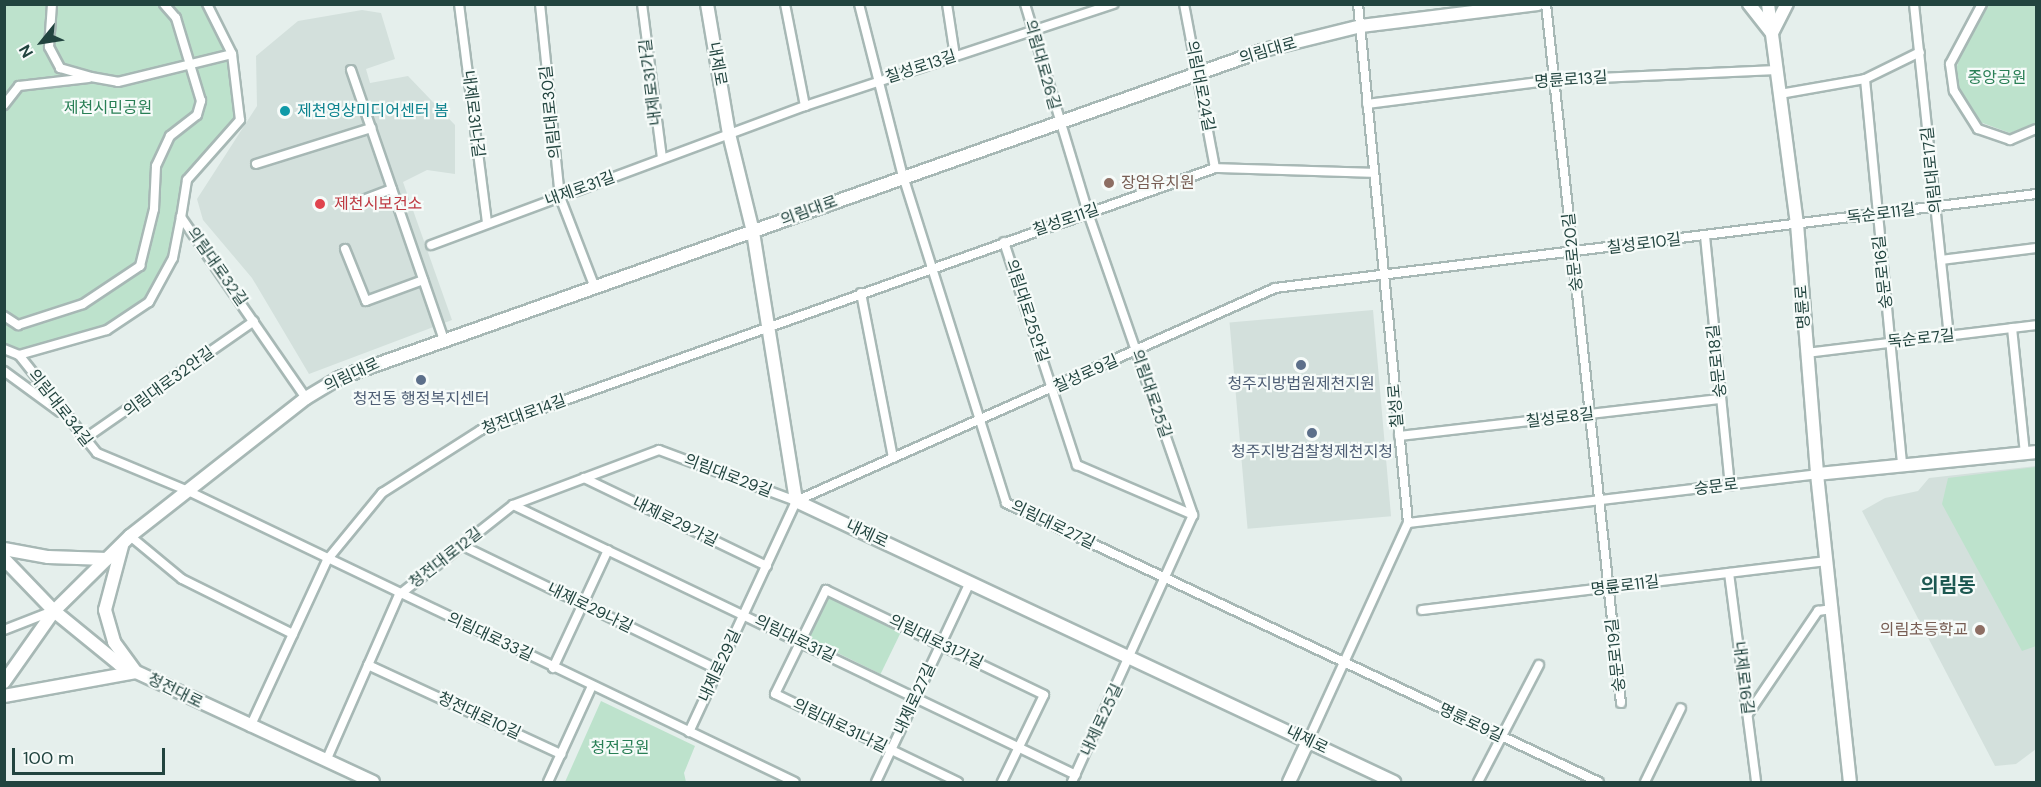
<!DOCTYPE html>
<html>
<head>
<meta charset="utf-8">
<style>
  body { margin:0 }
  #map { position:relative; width:2041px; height:787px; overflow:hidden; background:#e5efec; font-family:"DM Sans","Noto Sans KR",sans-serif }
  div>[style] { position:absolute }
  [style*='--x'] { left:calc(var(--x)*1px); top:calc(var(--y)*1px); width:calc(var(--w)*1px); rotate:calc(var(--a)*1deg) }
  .built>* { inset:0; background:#d3e0dc; transform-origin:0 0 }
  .green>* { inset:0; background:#bde2cc; transform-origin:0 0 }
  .roads { filter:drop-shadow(2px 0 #a7b8b5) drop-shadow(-2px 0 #a7b8b5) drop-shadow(0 2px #a7b8b5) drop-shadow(0 -2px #a7b8b5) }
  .street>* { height:8px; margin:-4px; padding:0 4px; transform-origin:4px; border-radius:4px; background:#fff }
  .secondary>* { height:12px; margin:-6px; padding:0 6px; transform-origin:6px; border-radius:6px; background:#fff }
  .dots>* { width:16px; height:16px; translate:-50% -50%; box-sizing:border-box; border:3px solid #f6fbf9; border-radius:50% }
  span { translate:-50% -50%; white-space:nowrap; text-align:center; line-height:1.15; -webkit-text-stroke:4.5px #f6fbf9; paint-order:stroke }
  .street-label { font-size:16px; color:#22443f }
  .park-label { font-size:16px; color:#287f55 }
  .culture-label { font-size:16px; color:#0d838f }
  .left { translate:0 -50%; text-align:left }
  .education-label { font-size:16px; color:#785e54 }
  .right { translate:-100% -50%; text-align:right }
  .health-label { font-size:16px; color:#be3a42 }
  .service-label { font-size:16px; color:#4e5e75 }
  .quarter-label { font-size:20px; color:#1c5851; font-weight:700 }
  .frame { position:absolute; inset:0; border:6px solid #22443f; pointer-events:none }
  .north { position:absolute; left:12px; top:12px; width:60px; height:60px; -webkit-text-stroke:4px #f6fbf9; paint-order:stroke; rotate:240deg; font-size:16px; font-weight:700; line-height:24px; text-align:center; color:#22443f }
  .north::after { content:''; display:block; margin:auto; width:21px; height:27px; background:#22443f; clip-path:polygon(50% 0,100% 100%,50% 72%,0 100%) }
  .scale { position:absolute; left:12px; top:748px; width:153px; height:27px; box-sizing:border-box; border:3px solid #22443f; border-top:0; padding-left:8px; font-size:18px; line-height:21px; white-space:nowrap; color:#22443f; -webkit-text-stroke:4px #f6fbf9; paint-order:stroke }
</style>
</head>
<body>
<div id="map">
  <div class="built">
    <div style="clip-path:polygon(362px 10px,381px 13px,395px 59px,366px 69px,370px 83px,408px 76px,455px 125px,455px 174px,427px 170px,403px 182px,452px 320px,309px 374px,252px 278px,203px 220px,197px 199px,257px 106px,256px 56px,298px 21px)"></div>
    <div style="left:1373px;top:310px;width:207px;height:144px;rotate:85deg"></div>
    <div style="clip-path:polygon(2036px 466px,2036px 749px,2016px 764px,1995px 766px,1862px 511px,1885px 498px,1918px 491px,1929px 478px)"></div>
  </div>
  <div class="green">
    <div style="clip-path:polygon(5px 5px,207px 5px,228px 56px,234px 104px,234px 120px,182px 181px,170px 254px,146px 297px,104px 326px,17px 350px,5px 345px)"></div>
    <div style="clip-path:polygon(1989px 5px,2036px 5px,2036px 123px,2010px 133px,1977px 121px,1959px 91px,1956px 69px,1966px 40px)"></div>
    <div style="clip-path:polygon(2036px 467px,2036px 646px,2022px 651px,1942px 504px,1948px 478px)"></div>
    <div style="left:831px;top:593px;width:80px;height:51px;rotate:26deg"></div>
    <div style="clip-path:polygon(601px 701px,695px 746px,684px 773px,686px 782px,565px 782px)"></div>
  </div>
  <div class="roads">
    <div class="street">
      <div style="--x:52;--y:4;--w:43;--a:94"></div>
      <div style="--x:49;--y:47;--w:24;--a:62"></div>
      <div style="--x:60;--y:68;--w:32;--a:16"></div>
      <div style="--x:91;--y:77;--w:27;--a:10"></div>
      <div style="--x:118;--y:82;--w:117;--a:-13.8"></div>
      <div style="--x:207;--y:4;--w:56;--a:63.4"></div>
      <div style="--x:232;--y:54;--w:66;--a:83.1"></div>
      <div style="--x:240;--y:120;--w:80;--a:131.5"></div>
      <div style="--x:187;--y:180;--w:37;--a:99"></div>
      <div style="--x:181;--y:217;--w:220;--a:55.4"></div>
      <div style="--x:459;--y:4;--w:221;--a:82.7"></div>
      <div style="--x:540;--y:4;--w:194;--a:84.1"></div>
      <div style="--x:560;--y:197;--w:94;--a:68.9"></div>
      <div style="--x:642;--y:4;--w:155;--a:82.6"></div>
      <div style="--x:785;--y:4;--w:104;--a:78.9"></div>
      <div style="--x:859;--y:4;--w:178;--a:75.7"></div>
      <div style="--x:903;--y:176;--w:343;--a:72.5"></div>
      <div style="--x:1006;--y:503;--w:655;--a:25.2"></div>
      <div style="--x:947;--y:4;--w:53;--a:81.3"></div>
      <div style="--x:1025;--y:4;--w:218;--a:73.2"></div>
      <div style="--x:1088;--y:213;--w:320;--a:70.8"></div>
      <div style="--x:1193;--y:515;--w:293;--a:114.4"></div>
      <div style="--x:1184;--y:4;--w:167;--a:79.3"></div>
      <div style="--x:1546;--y:4;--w:703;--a:83.88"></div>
      <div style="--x:1914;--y:4;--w:334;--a:84"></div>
      <div style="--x:1982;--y:4;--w:68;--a:118.1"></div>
      <div style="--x:1950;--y:64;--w:27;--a:82"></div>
      <div style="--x:1954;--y:91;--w:45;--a:57.7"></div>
      <div style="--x:1978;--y:129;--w:34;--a:19"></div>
      <div style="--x:2010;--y:140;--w:28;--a:-23"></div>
      <div style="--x:351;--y:70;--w:286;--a:71"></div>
      <div style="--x:1865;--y:79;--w:388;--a:84.5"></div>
      <div style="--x:1780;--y:94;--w:86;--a:-10"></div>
      <div style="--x:1865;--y:79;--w:61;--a:-26.1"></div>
      <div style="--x:1367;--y:104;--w:189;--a:-7.3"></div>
      <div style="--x:1554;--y:80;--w:223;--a:-2.6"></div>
      <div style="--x:4;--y:105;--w:24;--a:-52"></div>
      <div style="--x:19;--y:86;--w:70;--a:-6.5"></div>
      <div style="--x:256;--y:164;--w:121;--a:-17.4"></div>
      <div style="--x:363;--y:200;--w:31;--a:-21"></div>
      <div style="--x:1705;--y:236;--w:251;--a:84.3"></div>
      <div style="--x:1004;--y:242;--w:235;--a:71.9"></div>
      <div style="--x:1077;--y:465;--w:126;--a:23.3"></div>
      <div style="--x:431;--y:245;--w:399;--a:-20.4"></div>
      <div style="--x:805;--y:106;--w:325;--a:-18.3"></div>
      <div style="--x:345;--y:249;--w:56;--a:68"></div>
      <div style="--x:366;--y:301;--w:61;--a:-20.2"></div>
      <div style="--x:1941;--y:260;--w:96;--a:-7.2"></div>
      <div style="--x:861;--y:293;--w:168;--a:79"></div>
      <div style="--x:4;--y:316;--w:17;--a:33"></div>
      <div style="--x:18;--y:325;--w:68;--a:-17.9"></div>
      <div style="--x:83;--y:304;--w:69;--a:-33.7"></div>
      <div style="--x:140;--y:266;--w:59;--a:-76.2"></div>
      <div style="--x:154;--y:209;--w:43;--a:-87.3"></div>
      <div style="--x:156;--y:166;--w:33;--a:-65"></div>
      <div style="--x:170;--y:136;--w:34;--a:-38"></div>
      <div style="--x:197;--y:115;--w:15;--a:-74"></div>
      <div style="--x:201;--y:101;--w:87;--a:-106.8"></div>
      <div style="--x:176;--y:18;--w:18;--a:-131"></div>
      <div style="--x:2012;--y:328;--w:126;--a:84.1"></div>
      <div style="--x:4;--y:349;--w:16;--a:22"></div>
      <div style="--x:19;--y:355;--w:125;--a:51.5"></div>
      <div style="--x:97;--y:453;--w:96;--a:22.6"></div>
      <div style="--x:186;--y:490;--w:675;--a:25.62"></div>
      <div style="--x:1806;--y:353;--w:232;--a:-6.9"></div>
      <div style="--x:19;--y:355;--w:91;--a:-15.9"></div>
      <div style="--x:107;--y:330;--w:50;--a:-33.7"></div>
      <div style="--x:149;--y:302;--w:50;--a:-61.4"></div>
      <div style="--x:173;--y:258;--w:42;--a:-79"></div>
      <div style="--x:4;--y:371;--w:69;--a:36.2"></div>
      <div style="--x:1399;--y:436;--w:323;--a:-6.6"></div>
      <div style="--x:83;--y:440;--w:208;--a:-34.8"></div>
      <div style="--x:584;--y:478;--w:203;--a:25.7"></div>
      <div style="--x:796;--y:501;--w:524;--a:-23.97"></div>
      <div style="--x:1275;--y:288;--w:767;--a:-7.04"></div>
      <div style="--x:513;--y:505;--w:624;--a:25.62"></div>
      <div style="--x:1408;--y:523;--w:412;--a:-6.8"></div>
      <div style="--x:130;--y:536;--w:67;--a:39.6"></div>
      <div style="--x:182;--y:579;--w:124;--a:26.4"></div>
      <div style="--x:461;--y:545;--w:286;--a:25.9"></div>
      <div style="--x:1729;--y:573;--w:211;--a:82.6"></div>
      <div style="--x:1422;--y:610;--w:408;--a:-6.9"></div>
      <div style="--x:4;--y:630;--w:53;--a:-21.2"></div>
      <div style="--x:368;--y:665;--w:213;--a:24.8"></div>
      <div style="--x:553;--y:668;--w:130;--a:-65"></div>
      <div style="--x:1748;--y:714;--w:125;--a:-55.8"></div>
      <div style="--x:1818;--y:611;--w:14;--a:-8"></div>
      <div style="--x:250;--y:727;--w:184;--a:-65.2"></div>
      <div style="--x:327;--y:560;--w:87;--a:-50.6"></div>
      <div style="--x:382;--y:493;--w:117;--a:-32.5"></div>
      <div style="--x:481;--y:430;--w:779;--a:-19.64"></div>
      <div style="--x:1215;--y:168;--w:159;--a:1.8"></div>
      <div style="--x:689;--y:732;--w:255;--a:-65.1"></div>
      <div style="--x:1308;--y:741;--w:240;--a:-65.4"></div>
      <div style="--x:1408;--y:523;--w:521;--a:-95.5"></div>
      <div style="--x:326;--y:761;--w:181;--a:-66.3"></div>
      <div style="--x:399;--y:595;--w:145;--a:-38.3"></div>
      <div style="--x:513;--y:505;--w:156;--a:-20.6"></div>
      <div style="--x:659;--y:450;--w:146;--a:20.4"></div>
      <div style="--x:548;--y:782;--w:106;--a:-65.4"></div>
      <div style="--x:876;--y:782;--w:221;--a:-64.8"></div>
      <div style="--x:958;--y:782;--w:203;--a:-154.3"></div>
      <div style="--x:775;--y:694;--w:116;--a:-63.9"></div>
      <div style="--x:826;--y:590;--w:242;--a:25.7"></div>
      <div style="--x:1044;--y:695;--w:97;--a:115.8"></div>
      <div style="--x:1478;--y:782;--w:132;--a:-62.5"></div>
      <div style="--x:1645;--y:782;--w:82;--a:-64.1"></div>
    </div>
    <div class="secondary">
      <div style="--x:707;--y:4;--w:132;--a:80.4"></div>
      <div style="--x:729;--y:134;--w:101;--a:76.2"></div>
      <div style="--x:753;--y:232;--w:272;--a:80.9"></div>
      <div style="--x:796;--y:501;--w:661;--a:25.17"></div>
      <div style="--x:1749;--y:4;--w:37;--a:52"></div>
      <div style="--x:1772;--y:33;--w:33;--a:-63"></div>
      <div style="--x:1768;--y:4;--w:222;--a:82.5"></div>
      <div style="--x:1797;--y:224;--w:251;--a:85.4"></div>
      <div style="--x:1817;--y:474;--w:310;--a:83.9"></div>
      <div style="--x:1817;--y:474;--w:220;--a:-5.7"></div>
      <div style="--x:122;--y:546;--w:66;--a:104.9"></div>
      <div style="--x:105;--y:610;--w:33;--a:74"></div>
      <div style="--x:114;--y:642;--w:36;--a:54"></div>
      <div style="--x:4;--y:549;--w:45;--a:10.3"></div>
      <div style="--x:48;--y:557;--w:59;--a:1.9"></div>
      <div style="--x:4;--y:559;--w:72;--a:46.1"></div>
      <div style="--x:54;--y:611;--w:84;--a:39.2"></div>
      <div style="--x:119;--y:664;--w:280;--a:24.9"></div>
      <div style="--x:4;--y:682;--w:87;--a:-54.8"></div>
      <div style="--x:54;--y:611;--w:107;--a:-44.6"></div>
      <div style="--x:130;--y:536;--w:224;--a:-38.1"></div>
      <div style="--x:306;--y:398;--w:39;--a:-31"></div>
      <div style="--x:339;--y:378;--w:981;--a:-19.52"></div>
      <div style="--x:1264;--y:50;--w:100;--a:-13.9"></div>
      <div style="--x:1361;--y:26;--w:178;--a:-7.1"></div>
      <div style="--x:4;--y:696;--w:134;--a:-10.3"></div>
      <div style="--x:1289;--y:782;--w:45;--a:-65.1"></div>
    </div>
  </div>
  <div class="dots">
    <div style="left:285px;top:111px;background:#0f9aa8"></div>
    <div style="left:1109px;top:183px;background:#8d6e63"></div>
    <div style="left:320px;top:204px;background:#e0444e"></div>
    <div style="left:1301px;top:365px;background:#5c6f8a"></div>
    <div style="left:421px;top:380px;background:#5c6f8a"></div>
    <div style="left:1312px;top:433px;background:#5c6f8a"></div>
    <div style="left:1980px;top:630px;background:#8d6e63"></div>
  </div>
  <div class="street-label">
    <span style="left:1268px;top:51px;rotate:-16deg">의림대로</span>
    <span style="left:717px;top:64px;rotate:80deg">내제로</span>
    <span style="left:1042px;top:65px;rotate:74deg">의림대로26길</span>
    <span style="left:921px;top:67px;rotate:-18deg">칠성로13길</span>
    <span style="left:1571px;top:80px;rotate:-4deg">명륜로13길</span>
    <span style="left:651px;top:82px;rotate:-97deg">내제로31가길</span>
    <span style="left:1200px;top:86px;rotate:79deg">의림대로24길</span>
    <span style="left:551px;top:112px;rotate:-96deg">의림대로30길</span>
    <span style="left:473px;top:114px;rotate:83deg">내제로31나길</span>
    <span style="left:1932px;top:170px;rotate:-96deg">의림대로17길</span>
    <span style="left:580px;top:189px;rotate:-20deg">내제로31길</span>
    <span style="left:809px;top:211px;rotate:-20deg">의림대로</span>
    <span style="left:1881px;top:214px;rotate:-7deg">독순로11길</span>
    <span style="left:1066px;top:220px;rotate:-19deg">칠성로11길</span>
    <span style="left:1644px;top:244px;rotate:-7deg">칠성로10길</span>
    <span style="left:1573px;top:252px;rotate:-96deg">숭문로20길</span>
    <span style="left:217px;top:267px;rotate:55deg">의림대로32길</span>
    <span style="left:1883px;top:272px;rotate:-96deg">숭문로16길</span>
    <span style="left:1803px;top:307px;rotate:-94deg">명륜로</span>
    <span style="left:1027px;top:311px;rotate:72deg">의림대로25안길</span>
    <span style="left:1921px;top:339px;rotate:-6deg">독순로7길</span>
    <span style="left:1717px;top:361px;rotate:-96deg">숭문로18길</span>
    <span style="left:1086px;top:374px;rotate:-24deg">칠성로9길</span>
    <span style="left:352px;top:375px;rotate:-25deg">의림대로</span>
    <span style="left:169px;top:382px;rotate:-36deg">의림대로32안길</span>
    <span style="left:1151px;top:394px;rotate:71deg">의림대로25길</span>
    <span style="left:1396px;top:406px;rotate:-95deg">칠성로</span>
    <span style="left:60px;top:408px;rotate:52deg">의림대로34길</span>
    <span style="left:524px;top:415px;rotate:-20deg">청전대로14길</span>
    <span style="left:1560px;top:418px;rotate:-7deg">칠성로8길</span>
    <span style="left:728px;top:476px;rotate:21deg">의림대로29길</span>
    <span style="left:1716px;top:487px;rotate:-7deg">숭문로</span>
    <span style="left:675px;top:522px;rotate:26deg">내제로29가길</span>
    <span style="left:1053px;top:525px;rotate:26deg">의림대로27길</span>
    <span style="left:867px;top:534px;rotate:25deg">내제로</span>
    <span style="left:446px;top:558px;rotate:-38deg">청전대로12길</span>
    <span style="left:1625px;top:586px;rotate:-7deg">명륜로11길</span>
    <span style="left:590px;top:608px;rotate:26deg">내제로29나길</span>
    <span style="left:490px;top:637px;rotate:25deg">의림대로33길</span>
    <span style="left:795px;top:639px;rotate:26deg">의림대로31길</span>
    <span style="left:936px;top:642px;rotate:26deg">의림대로31가길</span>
    <span style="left:1616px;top:655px;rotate:-96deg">숭문로19길</span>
    <span style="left:720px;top:666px;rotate:-65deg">내제로29길</span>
    <span style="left:1743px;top:678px;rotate:83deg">내제로16길</span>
    <span style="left:175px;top:691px;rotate:26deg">청전대로</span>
    <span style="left:915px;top:699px;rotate:-65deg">내제로27길</span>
    <span style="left:479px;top:716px;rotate:25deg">청전대로10길</span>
    <span style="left:1102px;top:720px;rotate:-65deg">내제로25길</span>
    <span style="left:1471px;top:723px;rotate:25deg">명륜로9길</span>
    <span style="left:840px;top:726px;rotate:26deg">의림대로31나길</span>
    <span style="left:1307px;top:740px;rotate:26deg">내제로</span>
  </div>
  <div class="park-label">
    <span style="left:1997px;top:78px">중앙공원</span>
    <span style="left:108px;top:108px">제천시민공원</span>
    <span style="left:620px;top:748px">청전공원</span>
  </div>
  <div class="culture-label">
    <span class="left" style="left:297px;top:111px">제천영상미디어센터 봄</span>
  </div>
  <div class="education-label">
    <span class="left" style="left:1121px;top:183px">장엄유치원</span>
    <span class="right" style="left:1968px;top:630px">의림초등학교</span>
  </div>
  <div class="health-label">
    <span class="left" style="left:334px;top:204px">제천시보건소</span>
  </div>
  <div class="service-label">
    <span style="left:1301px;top:384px">청주지방법원제천지원</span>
    <span style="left:421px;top:399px">청전동 행정복지센터</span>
    <span style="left:1312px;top:452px">청주지방검찰청제천지청</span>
  </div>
  <div class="quarter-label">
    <span style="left:1948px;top:585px">의림동</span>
  </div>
  <div class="frame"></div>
  <div class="north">N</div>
  <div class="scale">100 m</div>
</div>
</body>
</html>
